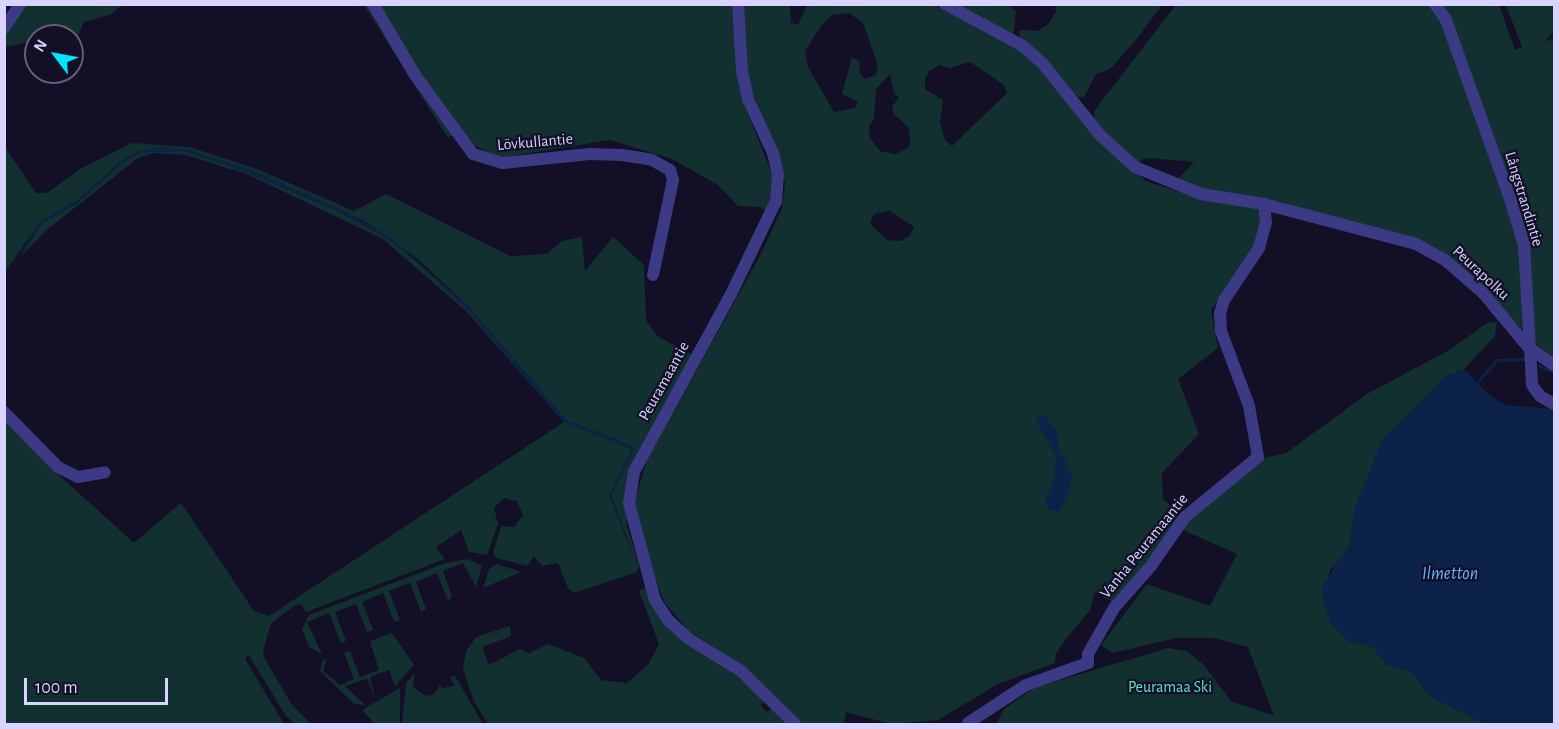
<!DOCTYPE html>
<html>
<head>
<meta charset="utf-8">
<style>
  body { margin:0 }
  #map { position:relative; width:1559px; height:729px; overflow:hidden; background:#130f26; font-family:"Alegreya Sans",sans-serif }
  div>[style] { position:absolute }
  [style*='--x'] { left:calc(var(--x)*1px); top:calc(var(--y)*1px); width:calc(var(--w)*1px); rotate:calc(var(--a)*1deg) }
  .green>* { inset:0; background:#12302f }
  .water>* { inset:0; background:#0c2248 }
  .stream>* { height:3px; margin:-1.5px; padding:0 1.5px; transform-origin:1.5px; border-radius:1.5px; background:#0c2248 }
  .minor>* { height:12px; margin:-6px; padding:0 6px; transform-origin:6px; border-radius:6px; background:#3d3a85 }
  span { translate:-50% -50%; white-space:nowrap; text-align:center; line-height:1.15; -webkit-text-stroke:4.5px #130f26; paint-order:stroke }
  .street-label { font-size:16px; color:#d9d4ff }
  .park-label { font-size:16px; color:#5fe0c0 }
  .water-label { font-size:18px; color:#62b6ff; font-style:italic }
  .frame { position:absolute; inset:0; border:6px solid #d9d4ff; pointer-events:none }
  .north { position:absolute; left:24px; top:24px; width:60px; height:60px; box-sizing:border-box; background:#130f26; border:2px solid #625e7d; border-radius:50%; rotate:302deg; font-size:16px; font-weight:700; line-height:24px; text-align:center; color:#d9d4ff }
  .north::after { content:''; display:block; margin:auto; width:21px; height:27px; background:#00e5ff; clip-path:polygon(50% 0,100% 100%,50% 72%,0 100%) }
  .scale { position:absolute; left:24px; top:678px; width:144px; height:27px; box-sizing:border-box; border:3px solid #d9d4ff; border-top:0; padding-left:8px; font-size:18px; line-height:21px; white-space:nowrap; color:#d9d4ff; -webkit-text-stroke:4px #130f26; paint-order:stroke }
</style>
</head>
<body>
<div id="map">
  <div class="green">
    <div style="clip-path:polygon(23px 5px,121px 5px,112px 14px,84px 22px,78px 36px,36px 36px,36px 41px,5px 47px,4px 32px)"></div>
    <div style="clip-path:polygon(364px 5px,368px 5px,380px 29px,452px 135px,448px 138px)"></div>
    <div style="clip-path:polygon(375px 5px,732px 5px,738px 79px,745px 107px,773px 176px,769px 212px,759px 207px,738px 206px,718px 185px,672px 159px,610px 140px,499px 158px,466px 141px)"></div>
    <div style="clip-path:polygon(evenodd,742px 5px,790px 5px,791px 23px,798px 25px,807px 5px,934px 5px,1013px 45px,1039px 66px,1104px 147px,1146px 181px,1208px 201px,1258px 206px,1262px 220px,1253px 251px,1211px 310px,1218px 348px,1178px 379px,1199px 434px,1162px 473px,1163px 499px,1182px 517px,1114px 603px,1095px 592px,1090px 610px,1065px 640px,1056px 654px,1055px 663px,998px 684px,938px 720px,891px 724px,846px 712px,844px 724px,802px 724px,740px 664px,689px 631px,665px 603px,643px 549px,634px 503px,647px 460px,761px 254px,782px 208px,785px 183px,776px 152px,747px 78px,742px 5px,849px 13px,863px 23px,878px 65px,876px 75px,864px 79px,859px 72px,860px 62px,852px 57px,842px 94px,858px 102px,855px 108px,834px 112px,808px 67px,805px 51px,822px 24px,833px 15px,849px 13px,742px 5px,970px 62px,1004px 85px,1007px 93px,952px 146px,945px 140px,940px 122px,943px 100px,925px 89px,925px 79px,929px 71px,940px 65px,950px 68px,970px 62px,742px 5px,890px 74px,894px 93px,899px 98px,892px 106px,894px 114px,909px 128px,910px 137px,909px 147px,896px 154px,880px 151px,870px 138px,869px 126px,874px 119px,876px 89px,890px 74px,742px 5px,890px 211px,914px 227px,910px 236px,900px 241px,887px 240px,870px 224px,874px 214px,890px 211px)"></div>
    <div style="clip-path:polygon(953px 5px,1008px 5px,1016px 11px,1013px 36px)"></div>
    <div style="clip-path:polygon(1055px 5px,1162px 5px,1136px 40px,1110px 69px,1096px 74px,1084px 97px,1078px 97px,1019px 41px,1020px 30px,1038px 31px,1048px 24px,1056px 12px)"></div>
    <div style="clip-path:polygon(1176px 5px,1499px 5px,1515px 50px,1522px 47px,1506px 5px,1554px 5px,1554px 31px,1545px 42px,1554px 38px,1554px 362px,1458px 264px,1283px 202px,1213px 194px,1176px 181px,1194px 162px,1149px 158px,1142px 159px,1138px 167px,1095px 124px,1094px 111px)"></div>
    <div style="clip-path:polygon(132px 143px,189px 147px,257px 169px,354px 211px,386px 194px,510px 256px,547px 254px,562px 241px,582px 237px,585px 271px,613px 237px,621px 244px,644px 265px,646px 320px,657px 336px,693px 355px,626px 494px,627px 526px,639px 565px,637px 572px,574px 593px,568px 588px,558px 563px,542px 566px,534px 556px,527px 566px,496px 558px,493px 552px,501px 526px,514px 527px,523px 515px,517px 501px,504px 498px,494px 508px,498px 524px,487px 555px,469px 552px,461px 530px,436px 547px,445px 559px,306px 612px,301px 604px,294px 606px,271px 623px,263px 651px,265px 659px,292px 705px,311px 724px,295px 724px,286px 716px,248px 654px,245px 659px,284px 724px,5px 724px,5px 418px,60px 476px,134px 543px,181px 503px,254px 611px,269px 616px,564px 422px,467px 312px,383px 239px,249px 175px,186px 155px,154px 153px,138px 158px,49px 228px,19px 258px,42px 223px,79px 202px,123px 162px,142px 152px,187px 152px,249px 173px,335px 210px,386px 238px,417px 262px,468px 310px,564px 421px,632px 449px,609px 495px,637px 565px,611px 495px,635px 447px,566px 420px,470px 308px,419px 260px,364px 221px,251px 170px,188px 150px,141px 150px,122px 160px,78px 200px,40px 222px,5px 272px,5px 147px,36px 193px,47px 193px,82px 168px)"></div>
    <div style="clip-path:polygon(1497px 322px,1495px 336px,1464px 369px,1447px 376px,1383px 439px,1355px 508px,1350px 543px,1342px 559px,1330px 570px,1324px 601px,1332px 624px,1348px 641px,1372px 646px,1387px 665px,1412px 672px,1430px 696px,1487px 724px,996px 724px,1004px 709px,1034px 688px,1168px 648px,1186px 651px,1203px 664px,1231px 701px,1274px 716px,1248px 647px,1214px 638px,1176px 638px,1113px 653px,1101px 645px,1147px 584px,1210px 606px,1237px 554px,1183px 530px,1192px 516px,1264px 458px,1286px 453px,1367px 394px,1451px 349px,1487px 323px)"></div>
    <div style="clip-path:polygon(468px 559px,482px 566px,476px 587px,463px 563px,443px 571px,452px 596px,448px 601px,437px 573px,416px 582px,426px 609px,421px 612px,410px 583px,389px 591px,400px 620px,394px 622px,383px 593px,362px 602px,373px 630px,367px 632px,356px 604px,335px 612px,346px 641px,341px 643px,329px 613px,307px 622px,322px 654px,309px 647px,302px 629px,309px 615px,445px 563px)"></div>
    <div style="clip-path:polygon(496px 564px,521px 572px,483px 588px,489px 569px)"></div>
    <div style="clip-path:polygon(646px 587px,654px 602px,765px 701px,761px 705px,767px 712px,772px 708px,789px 724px,488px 724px,474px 701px,463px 669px,466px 651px,476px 637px,510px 626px,511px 636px,482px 647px,489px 665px,520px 649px,529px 653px,548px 644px,584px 658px,601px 680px,627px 683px,648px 665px,659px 644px,639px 591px)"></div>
    <div style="clip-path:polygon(392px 633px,414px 665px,395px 686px,389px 670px,370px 677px,375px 699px,367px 679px,345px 686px,365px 705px,354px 704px,320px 671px,322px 662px,327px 658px,323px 671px,340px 685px,354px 679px,344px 653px,350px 651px,360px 677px,379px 670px,370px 641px)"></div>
    <div style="clip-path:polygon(415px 673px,413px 687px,426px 696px,433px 695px,440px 685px,442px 689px,454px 685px,450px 677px,455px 676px,483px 724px,402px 724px,406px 683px)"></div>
    <div style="clip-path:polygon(400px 688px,400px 724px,375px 724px,362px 710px)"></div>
  </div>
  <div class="water">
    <div style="clip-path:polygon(164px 147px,188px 150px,251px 170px,336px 207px,387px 235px,470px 308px,566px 420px,635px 447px,611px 495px,637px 565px,609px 495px,632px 449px,564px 422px,468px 310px,417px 262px,386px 238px,335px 210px,249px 173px,187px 152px,142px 152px,123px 162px,79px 202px,42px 223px,5px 275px,40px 222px,78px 200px,122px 160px,141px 150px)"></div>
    <div style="clip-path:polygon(1464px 369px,1489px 395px,1506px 405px,1554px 409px,1554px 724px,1487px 724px,1430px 696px,1412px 672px,1387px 665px,1372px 646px,1348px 641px,1332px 624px,1325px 608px,1322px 587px,1350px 543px,1355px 508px,1383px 439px,1447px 376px)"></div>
    <div style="clip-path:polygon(1042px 413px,1056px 430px,1060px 451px,1072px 474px,1070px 490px,1059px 512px,1048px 508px,1045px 502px,1054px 480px,1056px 456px,1036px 421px)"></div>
  </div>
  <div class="stream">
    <div style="--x:1539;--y:365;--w:17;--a:28"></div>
    <div style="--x:1478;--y:381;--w:28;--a:-48"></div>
    <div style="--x:1497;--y:360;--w:28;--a:-2"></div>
  </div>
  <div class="minor">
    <div style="--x:373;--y:4;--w:82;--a:59.4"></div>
    <div style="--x:415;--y:75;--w:98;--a:53.7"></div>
    <div style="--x:473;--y:154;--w:31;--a:17"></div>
    <div style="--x:503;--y:163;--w:87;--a:-5.9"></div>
    <div style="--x:590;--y:154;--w:32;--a:2"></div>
    <div style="--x:622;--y:155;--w:30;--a:9"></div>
    <div style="--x:652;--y:160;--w:21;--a:29"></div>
    <div style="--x:670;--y:170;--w:10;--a:73"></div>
    <div style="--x:673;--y:180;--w:97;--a:101.9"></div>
    <div style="--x:738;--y:4;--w:67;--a:86.6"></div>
    <div style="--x:742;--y:71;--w:29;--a:78"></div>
    <div style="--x:748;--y:99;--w:60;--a:65.2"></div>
    <div style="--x:773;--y:153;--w:22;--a:77"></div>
    <div style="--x:778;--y:174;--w:27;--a:94"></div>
    <div style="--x:776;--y:201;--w:103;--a:115.8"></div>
    <div style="--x:731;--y:294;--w:203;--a:118.6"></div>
    <div style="--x:634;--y:472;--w:31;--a:99"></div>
    <div style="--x:629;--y:503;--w:100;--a:75"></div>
    <div style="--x:655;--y:600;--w:24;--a:57"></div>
    <div style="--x:668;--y:620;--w:28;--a:42"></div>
    <div style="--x:689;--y:639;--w:61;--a:31.6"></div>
    <div style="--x:741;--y:671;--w:76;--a:44.5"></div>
    <div style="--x:945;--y:4;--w:89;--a:28.3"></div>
    <div style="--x:1023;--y:46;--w:27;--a:42"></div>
    <div style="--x:1043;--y:64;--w:91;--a:51.2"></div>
    <div style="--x:1100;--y:135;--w:47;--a:42.4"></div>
    <div style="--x:1135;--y:167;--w:71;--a:22.2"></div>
    <div style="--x:1201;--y:194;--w:64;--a:9"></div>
    <div style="--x:1264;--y:204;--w:18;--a:84"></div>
    <div style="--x:1266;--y:222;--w:27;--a:105"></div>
    <div style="--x:1259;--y:248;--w:63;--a:123.9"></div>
    <div style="--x:1224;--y:300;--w:14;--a:107"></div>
    <div style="--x:1220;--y:313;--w:18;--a:87"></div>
    <div style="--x:1221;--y:331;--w:80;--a:69.5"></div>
    <div style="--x:1249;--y:406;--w:52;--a:80"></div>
    <div style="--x:1258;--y:457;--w:94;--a:140.6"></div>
    <div style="--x:1185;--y:517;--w:60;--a:124.8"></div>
    <div style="--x:1151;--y:566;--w:56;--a:131.4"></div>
    <div style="--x:1114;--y:608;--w:53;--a:119.5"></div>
    <div style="--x:1088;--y:654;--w:9;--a:90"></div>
    <div style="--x:1088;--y:663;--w:66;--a:160.5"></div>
    <div style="--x:1026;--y:685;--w:69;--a:146.8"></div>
    <div style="--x:1435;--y:4;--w:19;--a:55"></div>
    <div style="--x:1446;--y:20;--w:193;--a:70.3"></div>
    <div style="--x:1511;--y:202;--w:45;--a:73.2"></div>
    <div style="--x:1524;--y:245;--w:140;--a:86.7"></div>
    <div style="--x:1532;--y:385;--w:14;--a:54"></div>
    <div style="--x:1540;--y:396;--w:16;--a:30"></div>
    <div style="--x:4;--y:28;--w:29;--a:-56"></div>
    <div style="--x:1264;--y:204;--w:157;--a:14.7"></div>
    <div style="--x:1416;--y:244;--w:33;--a:29"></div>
    <div style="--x:1445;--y:260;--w:50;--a:41"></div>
    <div style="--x:1483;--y:293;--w:70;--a:50.2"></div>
    <div style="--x:1528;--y:347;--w:32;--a:35"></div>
    <div style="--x:4;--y:412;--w:77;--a:45.5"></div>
    <div style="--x:58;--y:467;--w:22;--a:27"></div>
    <div style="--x:78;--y:477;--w:27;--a:-10"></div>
  </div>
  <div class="street-label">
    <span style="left:535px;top:142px;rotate:-5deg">Lövkullantie</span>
    <span style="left:1524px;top:199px;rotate:73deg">Långstrandintie</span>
    <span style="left:1481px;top:273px;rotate:43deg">Peurapolku</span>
    <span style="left:664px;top:381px;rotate:-61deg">Peuramaantie</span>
    <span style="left:1144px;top:546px;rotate:-51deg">Vanha Peuramaantie</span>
  </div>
  <div class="park-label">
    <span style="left:1170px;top:687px">Peuramaa Ski</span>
  </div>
  <div class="water-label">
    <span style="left:1450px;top:574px">Ilmetton</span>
  </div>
  <div class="frame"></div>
  <div class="north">N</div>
  <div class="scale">100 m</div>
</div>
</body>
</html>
